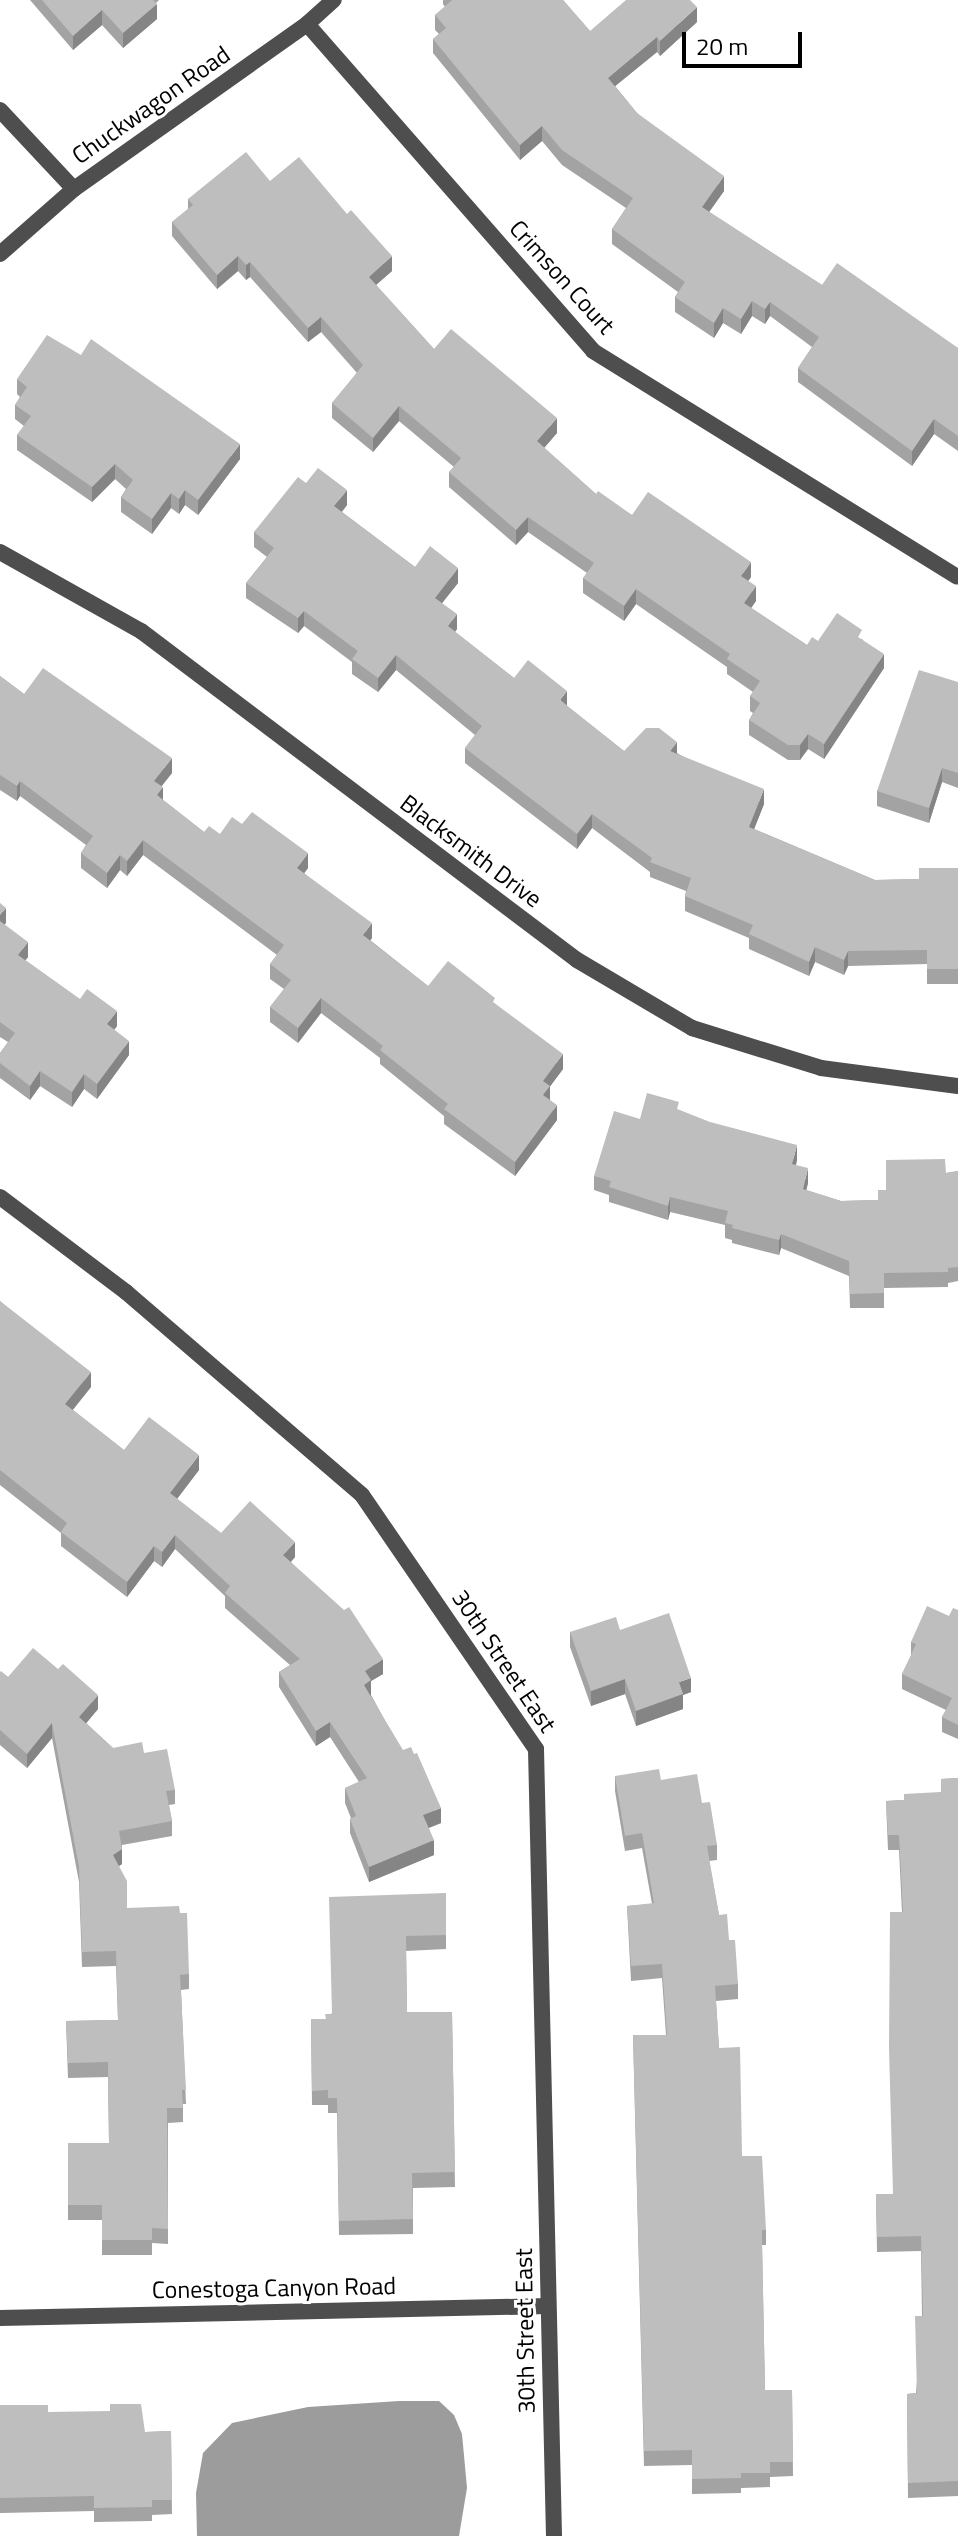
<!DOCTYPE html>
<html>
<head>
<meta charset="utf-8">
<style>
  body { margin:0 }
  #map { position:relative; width:958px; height:2536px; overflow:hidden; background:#fff; font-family:"Titillium Web",sans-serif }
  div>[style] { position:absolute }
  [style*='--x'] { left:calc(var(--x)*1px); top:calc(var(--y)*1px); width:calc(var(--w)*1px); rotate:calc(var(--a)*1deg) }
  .water>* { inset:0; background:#9c9c9c }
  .minor>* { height:16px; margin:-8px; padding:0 8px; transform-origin:8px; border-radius:8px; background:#4e4e4e }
  .wall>* { inset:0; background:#a3a3a3 }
  .shaded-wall>* { inset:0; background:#858585 }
  .building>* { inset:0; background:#bebebe }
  span { translate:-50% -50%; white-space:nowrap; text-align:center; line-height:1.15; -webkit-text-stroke:6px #fff; paint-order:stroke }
  .street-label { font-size:24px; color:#000 }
  .scale { position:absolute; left:682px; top:32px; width:120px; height:36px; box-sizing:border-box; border:4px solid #000; border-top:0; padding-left:10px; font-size:24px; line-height:28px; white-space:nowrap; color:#000; -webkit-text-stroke:6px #fff; paint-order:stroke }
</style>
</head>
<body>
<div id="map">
  <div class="water">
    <div style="clip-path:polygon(399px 2401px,439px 2401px,454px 2415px,462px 2434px,467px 2488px,459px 2536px,197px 2536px,196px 2493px,203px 2453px,232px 2423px,308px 2407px)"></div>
  </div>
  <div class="minor">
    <div style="--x:307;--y:24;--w:434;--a:48.8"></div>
    <div style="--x:593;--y:351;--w:428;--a:31.8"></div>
    <div style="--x:0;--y:110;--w:108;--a:46.9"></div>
    <div style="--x:0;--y:254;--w:98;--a:-41.3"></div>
    <div style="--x:74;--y:189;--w:286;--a:-35.3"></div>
    <div style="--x:307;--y:24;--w:36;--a:-42"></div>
    <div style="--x:0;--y:552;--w:162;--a:29.3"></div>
    <div style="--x:141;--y:631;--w:546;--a:37.04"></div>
    <div style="--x:577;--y:960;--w:134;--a:30.6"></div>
    <div style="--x:692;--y:1028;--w:135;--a:17.2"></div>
    <div style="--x:821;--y:1068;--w:138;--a:7.5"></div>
    <div style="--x:0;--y:1197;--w:158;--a:37"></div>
    <div style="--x:126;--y:1292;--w:311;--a:40.7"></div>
    <div style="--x:362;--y:1495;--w:308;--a:55.6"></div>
    <div style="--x:536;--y:1749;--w:787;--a:88.69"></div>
    <div style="--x:0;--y:2318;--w:548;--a:-1.25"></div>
  </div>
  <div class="wall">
    <div style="clip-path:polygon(30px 0,159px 0,156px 3px,157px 19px,123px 48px,102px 25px,73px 50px)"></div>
    <div style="clip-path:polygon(443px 0,563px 0,590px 31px,697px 22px,660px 56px,657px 52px,615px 86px,637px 113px,724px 191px,709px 212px,822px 285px,958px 348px,958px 451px,934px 434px,912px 466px,798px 382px,798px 368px,812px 347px,770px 316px,765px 324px,752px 316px,741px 334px,723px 323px,714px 338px,675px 312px,675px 297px,678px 292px,612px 244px,612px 229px,626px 208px,562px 165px,542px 141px,520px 160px,433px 53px,433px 39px,439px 34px,435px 30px,435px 15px,445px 7px,443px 4px)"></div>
    <div style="clip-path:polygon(270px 181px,392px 271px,376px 285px,434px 349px,557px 433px,544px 448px,596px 494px,632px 515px,751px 577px,748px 581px,756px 601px,751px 608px,807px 645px,818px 641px,862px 639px,884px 668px,824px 759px,808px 749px,800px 760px,788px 760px,749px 735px,749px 720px,753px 713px,750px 711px,750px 696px,753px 692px,727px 674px,727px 667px,636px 604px,624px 621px,583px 593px,583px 578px,587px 573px,528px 532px,516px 545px,449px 487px,449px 472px,454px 467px,399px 421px,373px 452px,332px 418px,332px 403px,357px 373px,321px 332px,308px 342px,250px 277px,246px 280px,238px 271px,217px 289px,172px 236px,172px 222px,188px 209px,188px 199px)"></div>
    <div style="clip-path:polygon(17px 379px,240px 459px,198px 515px,185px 505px,179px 514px,171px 508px,152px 534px,121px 512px,121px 497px,126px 489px,115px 479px,92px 502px,17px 450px,17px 435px,24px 426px,15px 419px,15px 405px,20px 397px,17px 394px)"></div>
    <div style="clip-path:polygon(306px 483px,347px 505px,342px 512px,415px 567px,458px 583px,442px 603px,457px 629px,455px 632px,514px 678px,567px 706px,624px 751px,677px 753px,764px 804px,754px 829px,875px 880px,919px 879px,958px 868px,958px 984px,927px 984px,927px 964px,848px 966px,844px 975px,815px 962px,809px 976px,749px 949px,749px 938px,685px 911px,685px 896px,686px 891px,650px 877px,650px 872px,592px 828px,577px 849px,465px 763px,465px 748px,475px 735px,396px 670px,378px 692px,352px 674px,352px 662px,304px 626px,298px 633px,246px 598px,246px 583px,267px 557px,254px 547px,254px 532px)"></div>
    <div style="clip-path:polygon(0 676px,24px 694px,172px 773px,161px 786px,163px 800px,204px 832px,220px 834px,308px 868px,304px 873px,372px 938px,370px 940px,428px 986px,495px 1004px,563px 1069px,550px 1086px,550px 1100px,557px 1120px,515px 1176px,444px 1124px,444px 1116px,380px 1064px,380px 1058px,321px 1013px,298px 1043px,270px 1022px,270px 1007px,284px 989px,270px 979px,270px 964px,277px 955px,143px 855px,127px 876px,120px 870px,107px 888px,81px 868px,81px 853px,86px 845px,20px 796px,17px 801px,0 790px)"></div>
    <div style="clip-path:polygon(958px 682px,958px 788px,942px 782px,929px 823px,877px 806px,877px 791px)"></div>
    <div style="clip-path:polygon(0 903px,6px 923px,4px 924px,28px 957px,25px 960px,117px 1026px,114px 1030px,129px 1055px,97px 1099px,84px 1089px,72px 1107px,40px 1086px,30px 1100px,0 1078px,0 1053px,8px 1042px,0 1037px)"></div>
    <div style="clip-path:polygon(679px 1110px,797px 1160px,796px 1165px,808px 1183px,806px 1190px,841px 1201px,878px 1200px,886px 1190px,946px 1173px,958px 1171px,958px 1281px,948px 1283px,948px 1287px,884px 1288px,884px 1308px,850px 1308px,849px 1276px,781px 1248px,779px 1255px,732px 1243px,732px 1240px,725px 1238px,725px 1225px,670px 1212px,668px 1220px,609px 1202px,609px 1195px,594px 1190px,594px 1176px,640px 1119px)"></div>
    <div style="clip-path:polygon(0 1301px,91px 1387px,73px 1410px,124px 1450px,199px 1470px,177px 1499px,221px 1533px,295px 1557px,291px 1562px,383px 1674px,371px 1681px,371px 1695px,441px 1823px,429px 1828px,434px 1855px,369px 1882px,350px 1833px,350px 1819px,351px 1818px,345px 1803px,345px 1788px,359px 1782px,330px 1737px,316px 1746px,279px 1687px,279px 1672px,290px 1665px,225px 1608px,225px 1596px,175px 1549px,162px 1567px,154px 1561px,127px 1597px,61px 1546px,61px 1533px,0 1485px)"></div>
    <div style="clip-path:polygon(958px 1610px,958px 1739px,942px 1732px,942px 1717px,946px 1710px,902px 1689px,902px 1674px,911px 1656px,911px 1642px)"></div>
    <div style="clip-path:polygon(620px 1630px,691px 1692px,683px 1695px,683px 1709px,636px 1726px,625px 1694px,591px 1706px,570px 1647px,570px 1632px)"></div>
    <div style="clip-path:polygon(58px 1669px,98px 1709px,86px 1723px,113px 1748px,144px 1753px,175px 1790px,175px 1804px,169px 1805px,172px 1821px,172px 1836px,122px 1845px,122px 1864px,119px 1866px,127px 1908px,189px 1974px,189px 1989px,181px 1990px,186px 2104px,183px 2104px,183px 2122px,168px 2123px,168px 2244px,152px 2243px,152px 2255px,102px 2255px,102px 2220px,68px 2220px,68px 2143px,109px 2143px,108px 2077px,68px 2078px,66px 2021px,118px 2020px,116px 1966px,82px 1967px,79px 1882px,52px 1738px,27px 1768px,0 1745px,0 1672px,8px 1677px)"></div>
    <div style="clip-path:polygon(615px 1776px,661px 1780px,702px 1803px,717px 1845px,717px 1860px,709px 1861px,719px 1915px,729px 1940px,738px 1984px,738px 1999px,716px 2001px,719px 2048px,742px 2156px,766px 2230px,766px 2245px,762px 2245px,765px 2390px,792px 2390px,793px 2476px,770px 2477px,770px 2487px,741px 2488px,741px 2493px,692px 2494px,692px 2465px,644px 2466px,633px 2035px,666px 2035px,662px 1978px,631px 1981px,627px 1906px,652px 1904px,642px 1848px,625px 1851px,615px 1791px)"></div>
    <div style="clip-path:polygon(958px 1778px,958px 2496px,908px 2498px,907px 2394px,916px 2393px,922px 2316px,921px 2251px,877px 2252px,876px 2194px,893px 2194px,902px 1912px,899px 1850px,888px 1850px,886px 1801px,904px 1800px,941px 1792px,941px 1779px)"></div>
    <div style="clip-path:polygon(446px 1893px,446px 1949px,406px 1951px,407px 2012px,452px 2012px,455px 2187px,413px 2188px,413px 2234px,339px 2235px,337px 2113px,328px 2113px,328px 2105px,312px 2105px,311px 2019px,326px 2019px,331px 2014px)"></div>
    <div style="clip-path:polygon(0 2405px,48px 2412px,145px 2432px,171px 2431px,172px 2514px,152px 2515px,152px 2521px,94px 2522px,94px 2511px,0 2513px)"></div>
  </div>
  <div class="shaded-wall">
    <div style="clip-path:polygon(157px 4px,157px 19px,123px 48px,123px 33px)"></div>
    <div style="clip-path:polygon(697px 7px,697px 22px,660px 56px,660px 41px)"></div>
    <div style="clip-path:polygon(102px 10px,102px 25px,73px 50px,73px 36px)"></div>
    <div style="clip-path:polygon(657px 37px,657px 52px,608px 92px,608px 78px)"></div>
    <div style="clip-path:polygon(542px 126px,542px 141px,520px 160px,520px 145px)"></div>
    <div style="clip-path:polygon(724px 176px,724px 191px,702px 222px,702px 207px)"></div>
    <div style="clip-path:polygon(238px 256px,238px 271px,217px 289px,217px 275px)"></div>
    <div style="clip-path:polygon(392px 256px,392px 271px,369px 291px,369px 277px)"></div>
    <div style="clip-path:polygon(250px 262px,250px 277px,246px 280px,246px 265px)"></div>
    <div style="clip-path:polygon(752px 301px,752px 316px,741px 334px,741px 319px)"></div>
    <div style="clip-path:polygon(770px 302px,770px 316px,765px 324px,765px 309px)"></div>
    <div style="clip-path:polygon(723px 308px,723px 323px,714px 338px,714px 323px)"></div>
    <div style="clip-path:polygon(321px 317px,321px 332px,308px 342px,308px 328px)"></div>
    <div style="clip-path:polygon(399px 406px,399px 421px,373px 452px,373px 438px)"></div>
    <div style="clip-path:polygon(557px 418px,557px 433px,537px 456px,537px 441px)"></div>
    <div style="clip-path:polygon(934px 419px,934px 434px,912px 466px,912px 451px)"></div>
    <div style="clip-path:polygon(240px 444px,240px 459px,198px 515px,198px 500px)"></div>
    <div style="clip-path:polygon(115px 464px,115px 479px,92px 502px,92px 487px)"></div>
    <div style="clip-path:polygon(185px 490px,185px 505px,179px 514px,179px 499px)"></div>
    <div style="clip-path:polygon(347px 490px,347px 505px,334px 521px,334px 506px)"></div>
    <div style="clip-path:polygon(171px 493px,171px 508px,152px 534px,152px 519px)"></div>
    <div style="clip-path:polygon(528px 517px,528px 532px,516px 545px,516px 530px)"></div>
    <div style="clip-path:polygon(751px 562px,751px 577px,741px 591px,741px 576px)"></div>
    <div style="clip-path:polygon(458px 568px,458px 583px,435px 612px,435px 598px)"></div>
    <div style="clip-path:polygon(756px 586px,756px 601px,744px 618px,744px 603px)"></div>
    <div style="clip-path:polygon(636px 589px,636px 604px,624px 621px,624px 606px)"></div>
    <div style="clip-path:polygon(304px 611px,304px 626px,298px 633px,298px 618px)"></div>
    <div style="clip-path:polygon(457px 614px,457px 629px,448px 641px,448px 626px)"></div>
    <div style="clip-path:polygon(884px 654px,884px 668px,824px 759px,824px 744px)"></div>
    <div style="clip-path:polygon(396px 655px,396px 670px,378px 692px,378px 678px)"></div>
    <div style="clip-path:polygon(567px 691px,567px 706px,560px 700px)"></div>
    <div style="clip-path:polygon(808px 734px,808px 749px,800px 760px,800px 745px)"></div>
    <div style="clip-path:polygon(677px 742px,677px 757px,670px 751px)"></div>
    <div style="clip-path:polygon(172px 758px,172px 773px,154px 796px,154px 781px)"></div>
    <div style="clip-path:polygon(942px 768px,942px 782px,929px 823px,929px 808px)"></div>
    <div style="clip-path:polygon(20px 781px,20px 796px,17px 801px,17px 786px)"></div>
    <div style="clip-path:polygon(163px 787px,163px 802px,157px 795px)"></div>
    <div style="clip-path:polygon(764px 789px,764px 804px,749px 842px,749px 827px)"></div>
    <div style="clip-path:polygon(592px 814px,592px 828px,577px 849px,577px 834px)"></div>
    <div style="clip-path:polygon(143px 840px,143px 855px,127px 876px,127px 861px)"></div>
    <div style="clip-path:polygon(308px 853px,308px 868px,297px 883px,297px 868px)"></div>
    <div style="clip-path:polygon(120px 855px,120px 870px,107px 888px,107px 873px)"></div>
    <div style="clip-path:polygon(6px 908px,6px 923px,0 929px,0 915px)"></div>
    <div style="clip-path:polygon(372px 923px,372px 938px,363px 950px,363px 935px)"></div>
    <div style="clip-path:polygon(28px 942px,28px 957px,18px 970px,18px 955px)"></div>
    <div style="clip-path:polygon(815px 947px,815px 962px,809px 976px,809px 962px)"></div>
    <div style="clip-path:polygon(848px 951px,848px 966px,844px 975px,844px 960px)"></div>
    <div style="clip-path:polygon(321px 998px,321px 1013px,298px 1043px,298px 1028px)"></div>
    <div style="clip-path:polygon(117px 1011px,117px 1026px,107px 1039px,107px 1024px)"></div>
    <div style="clip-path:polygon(129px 1041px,129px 1055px,97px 1099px,97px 1084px)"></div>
    <div style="clip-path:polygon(563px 1054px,563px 1069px,549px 1088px,550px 1086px,550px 1101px,543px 1109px,543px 1081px)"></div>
    <div style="clip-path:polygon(40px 1071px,40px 1086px,30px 1100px,30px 1086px)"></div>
    <div style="clip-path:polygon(84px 1074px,84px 1089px,72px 1107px,72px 1092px)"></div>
    <div style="clip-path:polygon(557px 1105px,557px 1120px,515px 1176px,515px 1162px)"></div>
    <div style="clip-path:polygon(797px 1145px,797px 1160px,792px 1179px,792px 1164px)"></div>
    <div style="clip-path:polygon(808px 1168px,808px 1183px,803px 1204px,803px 1189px)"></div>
    <div style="clip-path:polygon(670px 1197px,670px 1212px,668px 1220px,668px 1206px)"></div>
    <div style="clip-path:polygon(781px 1234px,781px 1248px,779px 1255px,779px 1240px)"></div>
    <div style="clip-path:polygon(91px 1372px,91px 1387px,65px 1419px,65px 1404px)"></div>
    <div style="clip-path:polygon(199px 1455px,199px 1470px,170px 1508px,170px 1493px)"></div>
    <div style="clip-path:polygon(175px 1535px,175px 1549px,162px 1567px,162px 1552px)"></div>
    <div style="clip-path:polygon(295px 1542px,295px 1557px,283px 1570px,283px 1555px)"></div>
    <div style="clip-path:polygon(154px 1546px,154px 1561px,127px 1597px,127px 1582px)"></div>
    <div style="clip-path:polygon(383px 1659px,383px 1674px,371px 1681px,371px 1695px,364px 1699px,365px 1671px)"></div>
    <div style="clip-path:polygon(691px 1678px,691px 1692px,683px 1695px,683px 1709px,636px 1726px,636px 1711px,679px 1682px)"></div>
    <div style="clip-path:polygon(625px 1679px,625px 1694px,591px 1706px,591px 1691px)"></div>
    <div style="clip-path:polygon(98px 1695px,98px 1709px,79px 1732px,79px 1717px)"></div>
    <div style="clip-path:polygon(330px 1722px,330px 1737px,316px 1746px,316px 1731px)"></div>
    <div style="clip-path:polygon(52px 1723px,52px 1738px,27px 1768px,27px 1754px)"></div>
    <div style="clip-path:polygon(441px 1808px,441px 1823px,423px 1830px,423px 1815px)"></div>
    <div style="clip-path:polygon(434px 1840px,434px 1855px,369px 1882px,369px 1867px)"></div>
    <div style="clip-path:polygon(122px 1849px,122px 1864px,113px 1870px,113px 1855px)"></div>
  </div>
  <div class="building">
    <div style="clip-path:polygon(42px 0,153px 0,157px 4px,123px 33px,102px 10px,73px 36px)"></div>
    <div style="clip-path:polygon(452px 0,563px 0,590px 31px,626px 0,690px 0,697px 7px,660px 41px,657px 37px,608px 78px,637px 113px,724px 176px,702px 207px,822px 285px,837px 263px,958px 348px,958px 436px,934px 419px,912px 451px,798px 368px,819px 337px,770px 302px,765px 309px,752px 301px,741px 319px,723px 308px,714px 323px,675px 297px,685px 282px,612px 229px,633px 198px,562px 150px,542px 126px,520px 145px,433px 39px,446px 28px,435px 15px)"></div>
    <div style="clip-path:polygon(246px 152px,270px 181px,299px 157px,347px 214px,351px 210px,392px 256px,369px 277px,434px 349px,451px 329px,557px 418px,537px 441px,596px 494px,598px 491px,632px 515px,648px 492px,751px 562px,741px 576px,756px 586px,744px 603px,807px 645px,812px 637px,818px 641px,837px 613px,862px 630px,858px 637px,884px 654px,824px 744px,808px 734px,800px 745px,788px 745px,749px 720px,760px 703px,750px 696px,760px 681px,727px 659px,730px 654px,636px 589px,624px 606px,583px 578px,594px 563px,528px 517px,516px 530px,449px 472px,461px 458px,399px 406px,373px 438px,332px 403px,363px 365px,321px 317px,308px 328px,250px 262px,246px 265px,238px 256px,217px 275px,172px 222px,193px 205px,188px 199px)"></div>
    <div style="clip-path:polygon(47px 335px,81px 355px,91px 339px,240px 444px,198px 500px,185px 490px,179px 499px,171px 493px,152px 519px,121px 497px,133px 480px,115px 464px,92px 487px,17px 435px,31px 416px,15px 405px,27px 387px,17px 379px)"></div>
    <div style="clip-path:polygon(318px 468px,347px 490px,334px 506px,415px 567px,430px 546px,458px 568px,435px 598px,457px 614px,448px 626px,514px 678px,528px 660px,567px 691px,560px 700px,624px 751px,646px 728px,659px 728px,677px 742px,670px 751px,764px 789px,749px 827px,875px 880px,919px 879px,919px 868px,958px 868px,958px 969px,927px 969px,927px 950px,848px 951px,844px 960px,815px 947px,809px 962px,749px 934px,753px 925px,685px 896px,691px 878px,650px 862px,652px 858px,592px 814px,577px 834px,465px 748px,482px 726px,396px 655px,378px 678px,352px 659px,358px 651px,304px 611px,298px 618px,246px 583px,274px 548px,254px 532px,298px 477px,306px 483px)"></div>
    <div style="clip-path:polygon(43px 668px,172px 758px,154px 781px,163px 787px,157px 795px,204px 832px,209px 826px,220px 834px,232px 817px,242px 824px,252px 812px,308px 853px,297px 868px,372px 923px,363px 935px,428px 986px,448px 961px,495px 998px,493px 1002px,563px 1054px,543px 1081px,550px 1086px,543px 1095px,557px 1105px,515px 1162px,444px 1109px,448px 1104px,380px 1050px,383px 1046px,321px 998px,298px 1028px,270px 1007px,291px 980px,270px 964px,284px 945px,143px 840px,127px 861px,120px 855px,107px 873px,81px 853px,93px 836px,20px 781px,17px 786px,0 775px,0 676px,24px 694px)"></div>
    <div style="clip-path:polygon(919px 670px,958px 682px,958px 773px,942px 768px,929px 808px,877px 791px)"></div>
    <div style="clip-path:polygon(0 903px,6px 908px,0 915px)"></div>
    <div style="clip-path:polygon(0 921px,28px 942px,18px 955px,80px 999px,87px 989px,117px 1011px,107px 1024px,129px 1041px,97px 1084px,84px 1074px,72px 1092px,40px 1071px,30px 1086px,0 1063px,0 1053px,15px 1033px,0 1022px)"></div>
    <div style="clip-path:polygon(647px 1093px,679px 1102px,677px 1109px,710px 1122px,797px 1145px,792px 1164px,808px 1168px,803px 1189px,841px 1201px,878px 1200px,878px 1190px,886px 1190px,886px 1160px,945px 1159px,946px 1173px,958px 1171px,958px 1267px,948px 1268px,948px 1272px,884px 1273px,884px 1293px,850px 1294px,849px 1261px,781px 1234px,779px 1240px,732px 1228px,733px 1225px,725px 1223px,728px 1211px,670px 1197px,668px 1206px,609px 1187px,611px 1181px,594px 1176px,614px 1111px,640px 1119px)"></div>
    <div style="clip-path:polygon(0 1301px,91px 1372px,65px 1404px,124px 1450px,149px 1417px,199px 1455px,170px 1493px,221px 1533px,250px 1501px,295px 1542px,283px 1555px,344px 1610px,349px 1607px,383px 1659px,365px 1671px,371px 1680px,364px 1685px,403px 1750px,411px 1747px,414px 1754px,417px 1753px,441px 1808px,423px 1815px,434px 1840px,369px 1867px,350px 1819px,356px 1816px,345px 1788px,367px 1778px,330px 1722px,316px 1731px,279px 1672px,300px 1659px,225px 1593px,230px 1586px,175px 1535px,162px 1552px,154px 1546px,127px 1582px,61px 1532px,67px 1523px,0 1470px)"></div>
    <div style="clip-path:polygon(927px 1606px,949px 1616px,953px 1608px,958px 1610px,958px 1725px,942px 1717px,952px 1698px,902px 1674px,916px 1644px,911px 1642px)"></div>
    <div style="clip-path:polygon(669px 1613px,691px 1678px,679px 1682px,683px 1694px,636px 1711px,625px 1679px,591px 1691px,570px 1632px,616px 1617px,620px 1630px)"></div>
    <div style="clip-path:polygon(33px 1648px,58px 1669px,63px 1664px,98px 1695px,79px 1717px,113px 1748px,142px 1742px,144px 1753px,167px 1749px,175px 1790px,166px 1791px,172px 1821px,119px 1831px,122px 1849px,113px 1855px,127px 1881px,127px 1908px,179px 1906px,180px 1913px,187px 1913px,189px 1974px,180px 1975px,186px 2090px,182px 2090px,183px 2108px,167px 2108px,168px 2229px,152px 2228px,152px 2240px,102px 2240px,102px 2205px,68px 2205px,68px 2143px,109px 2143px,108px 2062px,68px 2063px,66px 2021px,118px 2020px,116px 1951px,82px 1952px,79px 1867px,52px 1723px,27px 1754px,0 1730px,0 1672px,1px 1671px,8px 1677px)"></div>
    <div style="clip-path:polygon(659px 1769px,661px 1780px,697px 1774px,702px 1803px,710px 1802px,717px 1845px,707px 1846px,719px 1915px,727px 1914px,729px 1940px,735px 1940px,738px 1984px,715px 1986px,719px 2048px,740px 2047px,742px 2156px,762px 2156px,766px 2230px,762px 2230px,762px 2239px,765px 2390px,792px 2390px,793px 2462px,770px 2462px,770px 2473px,741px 2473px,741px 2478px,692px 2479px,692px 2450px,644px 2451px,633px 2035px,667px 2035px,662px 1964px,631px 1966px,627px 1906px,654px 1903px,642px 1833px,625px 1836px,615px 1776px)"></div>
    <div style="clip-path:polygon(958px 1778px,958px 2481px,908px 2483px,907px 2394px,917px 2393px,915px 2316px,923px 2316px,921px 2236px,877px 2237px,876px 2194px,893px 2194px,889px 2048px,890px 1912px,903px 1912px,899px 1835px,888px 1835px,886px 1801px,904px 1800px,904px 1794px,941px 1792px,941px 1779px)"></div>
    <div style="clip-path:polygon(446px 1893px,446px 1935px,406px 1936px,407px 2012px,452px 2012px,455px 2172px,412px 2173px,413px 2219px,339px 2221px,337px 2098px,328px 2098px,328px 2090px,312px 2091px,311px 2019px,326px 2019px,325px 2014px,332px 2014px,329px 1897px)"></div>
    <div style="clip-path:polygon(110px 2404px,141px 2404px,145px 2432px,171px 2431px,172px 2500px,152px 2500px,152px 2507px,94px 2508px,94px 2496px,0 2498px,0 2405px,48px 2405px,48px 2412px,110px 2411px)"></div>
  </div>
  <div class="street-label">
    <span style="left:151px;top:105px;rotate:-35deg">Chuckwagon Road</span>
    <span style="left:562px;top:277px;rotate:48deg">Crimson Court</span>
    <span style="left:471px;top:851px;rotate:37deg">Blacksmith Drive</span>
    <span style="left:504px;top:1661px;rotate:56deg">30th Street East</span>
    <span style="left:274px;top:2288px;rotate:-1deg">Conestoga Canyon Road</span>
    <span style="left:525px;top:2331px;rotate:-91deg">30th Street East</span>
  </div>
  <div class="scale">20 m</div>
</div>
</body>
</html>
